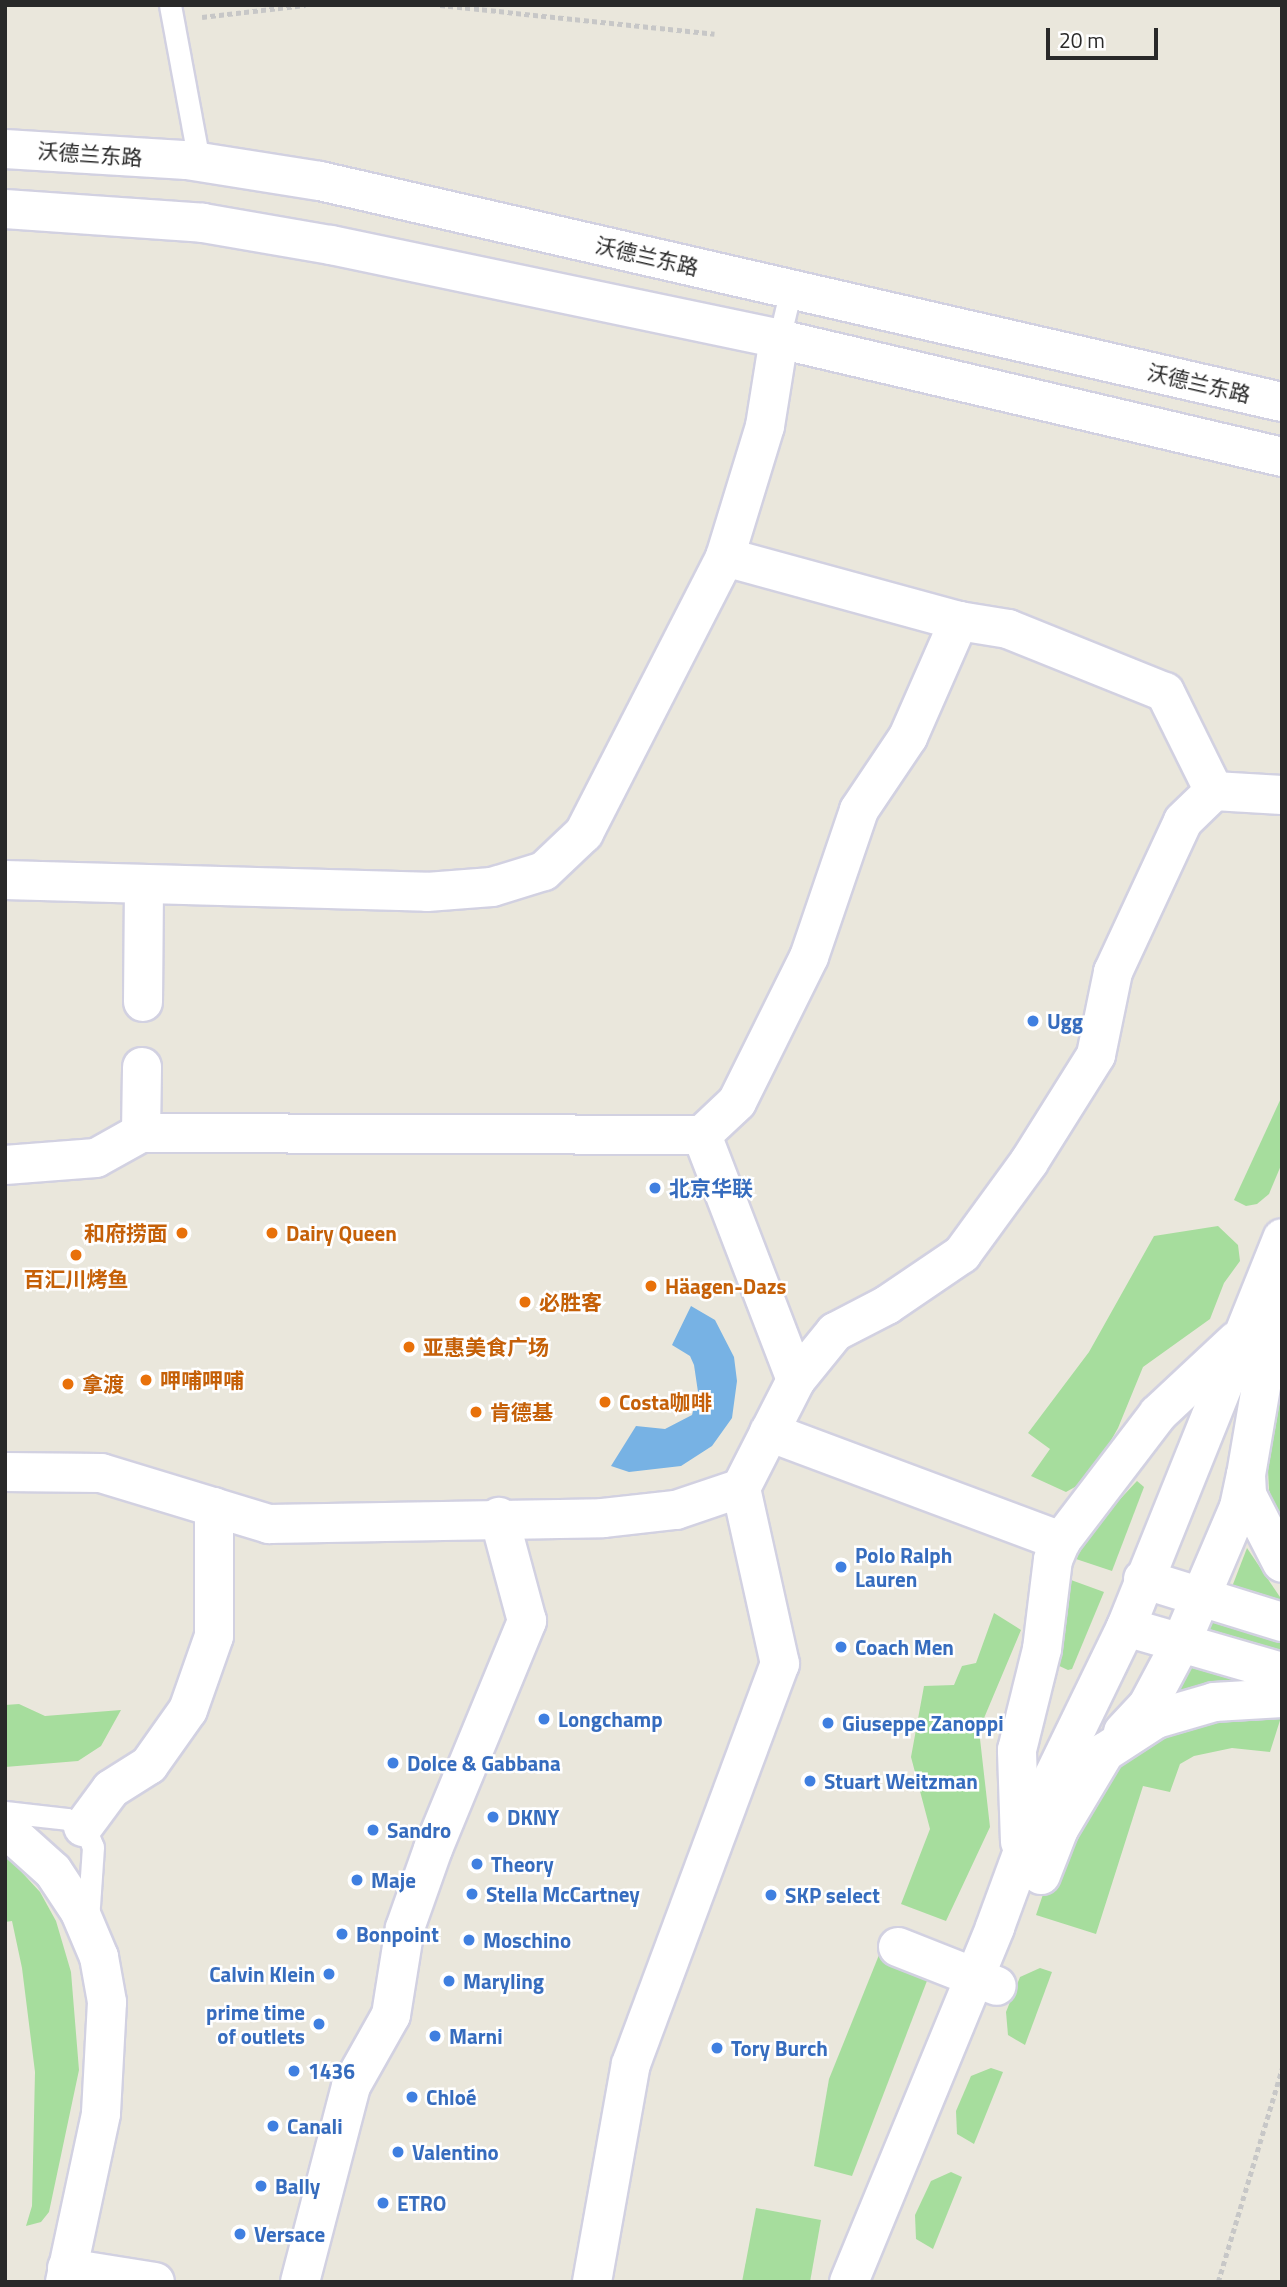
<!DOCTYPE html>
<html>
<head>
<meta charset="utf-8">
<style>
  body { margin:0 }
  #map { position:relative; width:1287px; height:2287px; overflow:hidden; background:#eae7dc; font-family:"Titillium Web","Noto Sans SC",sans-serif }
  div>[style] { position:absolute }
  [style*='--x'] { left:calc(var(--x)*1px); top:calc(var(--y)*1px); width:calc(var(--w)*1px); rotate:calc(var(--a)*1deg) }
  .green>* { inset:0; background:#a6dd9d }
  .water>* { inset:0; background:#77b2e4 }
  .path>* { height:4.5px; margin-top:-2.25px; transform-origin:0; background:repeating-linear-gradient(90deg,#c7c7c7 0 5px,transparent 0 8.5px) }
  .roads { filter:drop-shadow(2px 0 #d2d1e1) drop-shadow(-2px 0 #d2d1e1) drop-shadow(0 2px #d2d1e1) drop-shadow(0 -2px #d2d1e1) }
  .lane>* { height:21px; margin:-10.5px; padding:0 10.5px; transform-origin:10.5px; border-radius:10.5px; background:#fff }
  .street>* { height:38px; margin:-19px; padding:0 19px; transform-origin:19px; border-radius:19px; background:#fff }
  .secondary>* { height:38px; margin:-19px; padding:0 19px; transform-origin:19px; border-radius:19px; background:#fff }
  .dots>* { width:19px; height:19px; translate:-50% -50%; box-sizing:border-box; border:4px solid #fff; border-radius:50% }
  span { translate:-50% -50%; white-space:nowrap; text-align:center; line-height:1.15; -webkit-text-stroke:5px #fff; paint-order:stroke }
  .street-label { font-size:21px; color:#292929 }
  .shop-label { font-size:21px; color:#366cbe; font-weight:700 }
  .left { translate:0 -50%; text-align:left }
  .right { translate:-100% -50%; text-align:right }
  .food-label { font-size:21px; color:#c56008; font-weight:700 }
  .frame { position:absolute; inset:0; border:7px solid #292929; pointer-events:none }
  .scale { position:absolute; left:1046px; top:28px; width:112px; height:32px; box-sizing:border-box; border:4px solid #292929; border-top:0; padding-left:9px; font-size:21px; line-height:24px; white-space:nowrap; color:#292929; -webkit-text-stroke:5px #fff; paint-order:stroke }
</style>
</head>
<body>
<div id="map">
  <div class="green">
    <div style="clip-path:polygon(1282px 1096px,1282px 1163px,1269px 1194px,1257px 1204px,1246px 1206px,1234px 1200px)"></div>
    <div style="clip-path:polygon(1218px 1226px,1238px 1245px,1240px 1261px,1224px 1283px,1210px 1319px,1143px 1367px,1118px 1428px,1089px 1479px,1066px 1492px,1031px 1476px,1050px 1449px,1028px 1433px,1089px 1352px,1154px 1236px)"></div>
    <div style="clip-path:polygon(1282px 1349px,1282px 1531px,1269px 1490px,1266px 1430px)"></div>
    <div style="clip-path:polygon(1137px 1481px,1144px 1487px,1112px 1571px,1067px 1556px)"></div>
    <div style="clip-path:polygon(1247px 1548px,1282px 1600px,1282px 1610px,1230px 1592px)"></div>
    <div style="clip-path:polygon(1060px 1576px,1104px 1592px,1072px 1669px,1068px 1670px,1055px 1664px)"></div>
    <div style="clip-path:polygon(994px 1613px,1021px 1630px,979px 1730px,990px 1827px,946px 1921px,901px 1904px,930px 1829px,911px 1757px,924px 1686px,954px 1685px,962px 1666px,976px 1663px)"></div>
    <div style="clip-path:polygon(1208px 1620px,1282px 1640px,1282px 1660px,1206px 1638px)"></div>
    <div style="clip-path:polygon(1196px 1662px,1255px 1682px,1162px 1704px)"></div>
    <div style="clip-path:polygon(19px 1704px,45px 1716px,121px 1710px,101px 1746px,78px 1761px,5px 1767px,5px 1705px)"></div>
    <div style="clip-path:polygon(1282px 1714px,1270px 1752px,1232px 1748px,1194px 1756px,1180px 1764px,1170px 1792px,1143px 1786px,1096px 1934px,1036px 1915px,1056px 1856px,1109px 1773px,1145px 1743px,1187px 1719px)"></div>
    <div style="clip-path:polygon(5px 1854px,40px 1892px,56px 1921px,71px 1972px,79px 2070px,49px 2212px,41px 2222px,26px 2226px,32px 2206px,35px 2072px,22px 1968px,12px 1921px,5px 1922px)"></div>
    <div style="clip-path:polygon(881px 1950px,930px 1973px,852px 2176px,814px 2166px,829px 2079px)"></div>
    <div style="clip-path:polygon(1040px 1968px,1052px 1972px,1025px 2045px,1008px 2035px,1006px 2012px,1020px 1977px)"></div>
    <div style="clip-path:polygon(991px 2068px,1003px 2072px,974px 2144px,957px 2134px,956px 2111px,971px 2076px)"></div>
    <div style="clip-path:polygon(951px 2172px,962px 2177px,933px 2249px,916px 2239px,915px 2215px,931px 2181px)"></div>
    <div style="clip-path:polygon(756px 2208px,821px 2220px,810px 2282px,742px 2282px)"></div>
  </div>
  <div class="water">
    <div style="clip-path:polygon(691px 1306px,715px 1320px,734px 1357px,737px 1381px,732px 1418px,712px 1446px,681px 1466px,629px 1472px,611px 1466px,636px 1426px,665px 1429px,692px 1415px,698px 1392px,694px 1365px,690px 1356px,672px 1345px)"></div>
  </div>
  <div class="path">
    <div style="--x:440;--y:5;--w:276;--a:6"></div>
    <div style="--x:202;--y:17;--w:104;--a:-6.6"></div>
    <div style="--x:1218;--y:2282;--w:223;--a:-73.3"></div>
  </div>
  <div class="roads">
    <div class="lane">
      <div style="--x:170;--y:5;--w:160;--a:79.5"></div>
      <div style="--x:779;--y:339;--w:51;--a:-76.5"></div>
      <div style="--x:5;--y:1812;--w:62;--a:6.4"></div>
      <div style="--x:67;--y:1819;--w:22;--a:30"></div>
      <div style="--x:86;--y:1830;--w:18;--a:68"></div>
      <div style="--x:93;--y:1847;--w:74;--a:93.9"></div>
    </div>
    <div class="street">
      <div style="--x:725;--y:557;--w:243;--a:15.3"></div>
      <div style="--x:5;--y:880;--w:422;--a:1.6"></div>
      <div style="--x:427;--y:892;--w:65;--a:-4.4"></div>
      <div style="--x:492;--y:887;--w:54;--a:-17.1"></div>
      <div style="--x:544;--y:871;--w:55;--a:-43.5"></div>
      <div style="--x:584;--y:833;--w:310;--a:-62.9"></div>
      <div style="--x:725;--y:557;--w:137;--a:-73"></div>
      <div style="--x:765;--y:426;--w:88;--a:-80.9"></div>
      <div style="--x:143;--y:1002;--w:118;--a:-89.5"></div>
      <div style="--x:141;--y:1133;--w:66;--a:-89.1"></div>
      <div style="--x:5;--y:1165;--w:91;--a:-4.4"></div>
      <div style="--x:96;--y:1158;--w:51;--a:-29.1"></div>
      <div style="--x:141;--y:1133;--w:561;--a:0.2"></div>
      <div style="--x:1282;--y:1296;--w:17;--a:118"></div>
      <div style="--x:1274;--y:1311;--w:166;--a:99.7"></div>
      <div style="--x:1246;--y:1475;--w:20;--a:87"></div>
      <div style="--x:1247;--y:1495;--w:76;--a:62.8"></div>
      <div style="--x:796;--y:1380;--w:262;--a:-111"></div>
      <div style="--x:702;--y:1135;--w:48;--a:-43.3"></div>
      <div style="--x:737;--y:1102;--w:162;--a:-63.6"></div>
      <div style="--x:809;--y:957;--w:155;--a:-71.2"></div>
      <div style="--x:859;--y:810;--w:88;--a:-56.1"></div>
      <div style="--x:908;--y:737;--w:127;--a:-66.3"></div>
      <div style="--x:959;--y:621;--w:50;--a:9.3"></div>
      <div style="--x:1008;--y:629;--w:169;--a:21.9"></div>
      <div style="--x:1165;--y:692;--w:110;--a:63.7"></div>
      <div style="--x:769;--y:1432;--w:312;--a:20.5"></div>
      <div style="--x:5;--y:1472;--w:96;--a:0.6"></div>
      <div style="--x:101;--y:1473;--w:176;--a:16.9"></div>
      <div style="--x:269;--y:1524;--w:334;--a:-1"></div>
      <div style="--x:603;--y:1518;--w:73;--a:-6.3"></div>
      <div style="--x:676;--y:1510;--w:69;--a:-18.7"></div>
      <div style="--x:1143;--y:1579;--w:145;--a:17.2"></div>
      <div style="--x:1126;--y:1627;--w:162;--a:16.1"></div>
      <div style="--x:1123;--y:1732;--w:37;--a:-47"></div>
      <div style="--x:1148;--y:1705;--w:70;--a:-62"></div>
      <div style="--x:1181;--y:1643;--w:148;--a:-66.9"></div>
      <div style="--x:1239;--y:1507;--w:33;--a:-78"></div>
      <div style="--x:83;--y:1827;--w:47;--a:-53.6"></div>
      <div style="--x:111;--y:1789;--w:45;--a:-32.3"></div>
      <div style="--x:149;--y:1765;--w:67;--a:-54.7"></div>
      <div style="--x:188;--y:1710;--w:78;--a:-70.6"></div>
      <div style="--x:214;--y:1636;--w:129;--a:-90"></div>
      <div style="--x:5;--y:1828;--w:64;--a:41.9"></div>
      <div style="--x:53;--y:1871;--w:49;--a:56.6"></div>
      <div style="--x:80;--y:1912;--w:49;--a:67.1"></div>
      <div style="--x:99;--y:1957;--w:46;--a:79.9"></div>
      <div style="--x:107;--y:2002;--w:112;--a:93.1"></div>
      <div style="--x:101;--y:2114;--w:172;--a:102.1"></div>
      <div style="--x:1020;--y:1842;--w:92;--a:-91.9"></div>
      <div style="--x:1017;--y:1750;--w:104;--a:-76.1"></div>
      <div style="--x:1042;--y:1649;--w:90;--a:-83"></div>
      <div style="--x:1053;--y:1560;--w:21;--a:-67"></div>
      <div style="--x:1061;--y:1541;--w:160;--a:-52.6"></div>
      <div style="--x:1158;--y:1414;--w:107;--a:-43.1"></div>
      <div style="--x:1041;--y:1875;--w:49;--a:-68.6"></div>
      <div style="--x:1059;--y:1829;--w:90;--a:-59.1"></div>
      <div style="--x:1105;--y:1752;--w:61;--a:-32.9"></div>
      <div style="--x:1156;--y:1719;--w:60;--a:-16.3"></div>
      <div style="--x:1214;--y:1702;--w:68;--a:-3.4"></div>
      <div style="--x:898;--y:1947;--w:106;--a:21.5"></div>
      <div style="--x:67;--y:2268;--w:89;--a:9"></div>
      <div style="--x:300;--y:2282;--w:203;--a:-75.4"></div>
      <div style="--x:351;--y:2086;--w:81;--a:-60.6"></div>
      <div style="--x:391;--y:2015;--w:88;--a:-80.9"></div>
      <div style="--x:405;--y:1928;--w:84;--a:-70.5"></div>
      <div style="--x:433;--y:1849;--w:247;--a:-67.6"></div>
      <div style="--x:527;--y:1621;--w:108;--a:-105.1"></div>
      <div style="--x:592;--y:2282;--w:221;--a:-79.9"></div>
      <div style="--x:631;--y:2064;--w:427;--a:-69.6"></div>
      <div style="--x:780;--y:1664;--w:180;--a:-102.5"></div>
      <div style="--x:741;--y:1488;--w:121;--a:-63"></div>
      <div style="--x:796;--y:1380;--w:62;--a:-50.9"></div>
      <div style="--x:835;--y:1332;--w:59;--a:-27.4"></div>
      <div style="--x:887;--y:1305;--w:91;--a:-34.2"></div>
      <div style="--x:962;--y:1254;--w:114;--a:-53.9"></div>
      <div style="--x:1029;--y:1162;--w:126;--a:-57.9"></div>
      <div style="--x:1096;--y:1055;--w:85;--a:-78.4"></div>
      <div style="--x:1113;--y:972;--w:166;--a:-65.1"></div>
      <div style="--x:1183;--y:821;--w:43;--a:-44.1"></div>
      <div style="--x:1214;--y:791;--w:68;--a:3.4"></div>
      <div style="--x:849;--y:2282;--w:384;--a:-67.6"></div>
      <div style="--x:995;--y:1927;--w:133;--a:-69.8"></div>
      <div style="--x:1041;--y:1802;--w:195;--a:-64.1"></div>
      <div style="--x:1126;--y:1627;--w:419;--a:-68.1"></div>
    </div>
    <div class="secondary">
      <div style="--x:5;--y:149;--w:182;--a:3.5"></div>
      <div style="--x:187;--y:160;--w:135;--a:9"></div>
      <div style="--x:320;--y:181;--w:987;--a:12.94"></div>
      <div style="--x:5;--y:209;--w:198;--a:4"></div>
      <div style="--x:203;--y:223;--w:130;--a:9.8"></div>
      <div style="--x:331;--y:245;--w:458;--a:11.8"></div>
      <div style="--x:779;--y:339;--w:517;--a:13.2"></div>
    </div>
  </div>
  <div class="dots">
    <div style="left:1033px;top:1021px;background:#3f7fe0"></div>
    <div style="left:655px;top:1188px;background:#3f7fe0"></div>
    <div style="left:182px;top:1233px;background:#e8710a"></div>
    <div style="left:272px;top:1233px;background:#e8710a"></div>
    <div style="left:76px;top:1255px;background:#e8710a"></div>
    <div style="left:651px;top:1286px;background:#e8710a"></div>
    <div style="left:525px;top:1302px;background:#e8710a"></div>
    <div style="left:409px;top:1347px;background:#e8710a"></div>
    <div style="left:146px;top:1380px;background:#e8710a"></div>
    <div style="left:68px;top:1384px;background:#e8710a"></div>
    <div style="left:605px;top:1402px;background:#e8710a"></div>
    <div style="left:476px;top:1412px;background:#e8710a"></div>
    <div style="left:841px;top:1567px;background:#3f7fe0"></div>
    <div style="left:841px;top:1647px;background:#3f7fe0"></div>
    <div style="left:544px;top:1719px;background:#3f7fe0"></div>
    <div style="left:828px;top:1723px;background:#3f7fe0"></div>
    <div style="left:393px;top:1763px;background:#3f7fe0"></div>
    <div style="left:810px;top:1781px;background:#3f7fe0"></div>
    <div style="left:493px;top:1817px;background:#3f7fe0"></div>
    <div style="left:373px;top:1830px;background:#3f7fe0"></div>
    <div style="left:477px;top:1864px;background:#3f7fe0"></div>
    <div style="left:357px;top:1880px;background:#3f7fe0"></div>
    <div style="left:472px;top:1894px;background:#3f7fe0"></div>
    <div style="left:771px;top:1895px;background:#3f7fe0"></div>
    <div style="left:342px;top:1934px;background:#3f7fe0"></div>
    <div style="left:469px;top:1940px;background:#3f7fe0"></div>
    <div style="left:329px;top:1974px;background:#3f7fe0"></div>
    <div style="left:449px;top:1981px;background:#3f7fe0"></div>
    <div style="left:319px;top:2024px;background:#3f7fe0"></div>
    <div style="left:435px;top:2036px;background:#3f7fe0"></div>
    <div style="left:717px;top:2048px;background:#3f7fe0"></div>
    <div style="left:294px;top:2071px;background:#3f7fe0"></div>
    <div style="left:412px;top:2097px;background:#3f7fe0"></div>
    <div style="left:273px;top:2126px;background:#3f7fe0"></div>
    <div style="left:398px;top:2152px;background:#3f7fe0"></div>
    <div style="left:261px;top:2186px;background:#3f7fe0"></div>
    <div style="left:383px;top:2203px;background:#3f7fe0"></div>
    <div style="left:240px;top:2234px;background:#3f7fe0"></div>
  </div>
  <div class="street-label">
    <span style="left:90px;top:154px;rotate:4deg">沃德兰东路</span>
    <span style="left:647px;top:256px;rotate:13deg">沃德兰东路</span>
    <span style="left:1199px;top:383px;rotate:13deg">沃德兰东路</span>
  </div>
  <div class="shop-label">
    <span class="left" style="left:1047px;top:1021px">Ugg</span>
    <span class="left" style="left:669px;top:1188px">北京华联</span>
    <span class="left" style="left:855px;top:1567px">Polo Ralph<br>Lauren</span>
    <span class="left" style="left:855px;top:1647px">Coach Men</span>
    <span class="left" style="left:558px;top:1719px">Longchamp</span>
    <span class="left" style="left:842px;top:1723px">Giuseppe Zanoppi</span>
    <span class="left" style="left:407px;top:1763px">Dolce &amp; Gabbana</span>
    <span class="left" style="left:824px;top:1781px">Stuart Weitzman</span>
    <span class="left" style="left:507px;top:1817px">DKNY</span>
    <span class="left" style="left:387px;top:1830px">Sandro</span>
    <span class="left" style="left:491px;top:1864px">Theory</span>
    <span class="left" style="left:371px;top:1880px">Maje</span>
    <span class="left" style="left:486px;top:1894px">Stella McCartney</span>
    <span class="left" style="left:785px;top:1895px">SKP select</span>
    <span class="left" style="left:356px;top:1934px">Bonpoint</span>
    <span class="left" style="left:483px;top:1940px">Moschino</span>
    <span class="right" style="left:315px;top:1974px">Calvin Klein</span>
    <span class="left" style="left:463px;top:1981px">Maryling</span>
    <span class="right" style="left:305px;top:2024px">prime time<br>of outlets</span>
    <span class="left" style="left:449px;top:2036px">Marni</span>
    <span class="left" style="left:731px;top:2048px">Tory Burch</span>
    <span class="left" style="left:308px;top:2071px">1436</span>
    <span class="left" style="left:426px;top:2097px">Chloé</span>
    <span class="left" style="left:287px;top:2126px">Canali</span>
    <span class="left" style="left:412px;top:2152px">Valentino</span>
    <span class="left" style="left:275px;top:2186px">Bally</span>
    <span class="left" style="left:397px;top:2203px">ETRO</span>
    <span class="left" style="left:254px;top:2234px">Versace</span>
  </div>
  <div class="food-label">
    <span class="right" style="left:168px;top:1233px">和府捞面</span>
    <span class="left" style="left:286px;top:1233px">Dairy Queen</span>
    <span style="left:76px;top:1279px">百汇川烤鱼</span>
    <span class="left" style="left:665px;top:1286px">Häagen-Dazs</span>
    <span class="left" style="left:539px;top:1302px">必胜客</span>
    <span class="left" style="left:423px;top:1347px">亚惠美食广场</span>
    <span class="left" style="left:160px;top:1380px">呷哺呷哺</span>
    <span class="left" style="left:82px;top:1384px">拿渡</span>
    <span class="left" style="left:619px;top:1402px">Costa咖啡</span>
    <span class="left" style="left:490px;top:1412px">肯德基</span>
  </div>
  <div class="frame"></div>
  <div class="scale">20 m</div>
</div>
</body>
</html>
